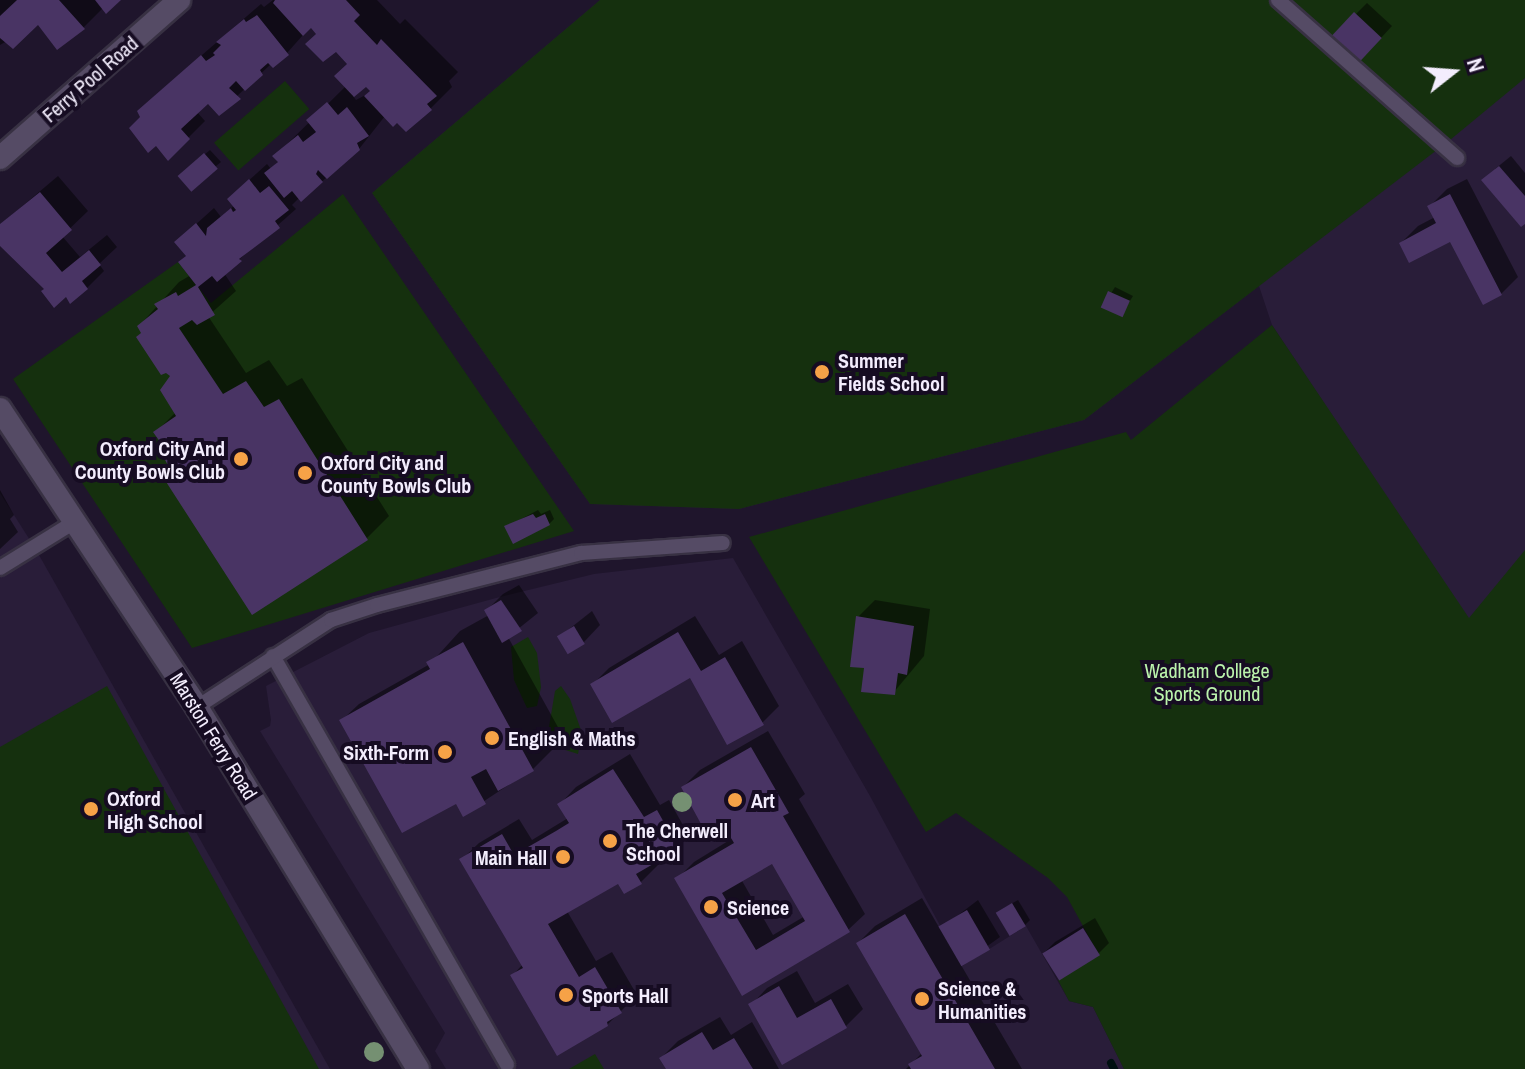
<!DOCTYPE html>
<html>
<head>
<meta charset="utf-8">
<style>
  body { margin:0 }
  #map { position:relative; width:1525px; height:1069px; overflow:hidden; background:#1f152c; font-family:"Archivo Narrow",sans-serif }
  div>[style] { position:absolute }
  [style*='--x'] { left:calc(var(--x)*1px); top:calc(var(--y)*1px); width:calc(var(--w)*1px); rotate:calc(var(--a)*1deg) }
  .built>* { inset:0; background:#291d39 }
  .green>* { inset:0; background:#15300e; transform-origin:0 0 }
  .shadow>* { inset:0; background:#0007 }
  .stream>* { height:8px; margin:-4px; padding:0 4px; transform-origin:4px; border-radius:4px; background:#001011 }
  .building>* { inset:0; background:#493464; transform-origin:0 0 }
  .roads { filter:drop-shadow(2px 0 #383143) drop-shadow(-2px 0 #383143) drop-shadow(0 2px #383143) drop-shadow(0 -2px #383143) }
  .service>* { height:14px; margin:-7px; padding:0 7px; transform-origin:7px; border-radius:7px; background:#554b65 }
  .minor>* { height:22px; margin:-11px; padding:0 11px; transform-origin:11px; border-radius:11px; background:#554b65 }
  .secondary>* { height:22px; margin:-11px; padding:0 11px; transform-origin:11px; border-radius:11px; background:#554b65 }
  .trees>* { width:20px; height:20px; margin:-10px; border-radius:50%; background:#759072 }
  .dots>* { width:22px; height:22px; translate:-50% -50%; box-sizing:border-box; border:4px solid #160c22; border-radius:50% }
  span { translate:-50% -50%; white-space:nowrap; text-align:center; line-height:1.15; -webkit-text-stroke:8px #160c22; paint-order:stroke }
  .street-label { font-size:20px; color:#f3edfd }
  .poi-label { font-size:20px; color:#f3edfd; font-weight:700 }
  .left { translate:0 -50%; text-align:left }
  .right { translate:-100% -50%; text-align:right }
  .park-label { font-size:20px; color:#bbf4ac }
  .north { position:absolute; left:1413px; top:32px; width:80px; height:80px; -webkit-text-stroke:6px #160c22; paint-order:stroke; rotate:73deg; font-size:22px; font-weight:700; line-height:32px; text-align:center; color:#f3edfd }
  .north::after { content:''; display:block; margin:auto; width:28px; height:36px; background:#f3edfd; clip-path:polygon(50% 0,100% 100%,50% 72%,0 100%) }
</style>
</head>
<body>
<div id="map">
  <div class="built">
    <div style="clip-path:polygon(600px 0,1525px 0,1525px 705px,1272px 325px,1259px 286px,1084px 420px,739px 509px,590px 504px,372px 193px)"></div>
    <div style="clip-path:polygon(0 493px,35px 548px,330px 1069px,0 1069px)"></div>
    <div style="clip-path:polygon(733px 558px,870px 796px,962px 966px,1026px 926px,1069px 1001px,1093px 1007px,1124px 1069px,446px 1069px,435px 1051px,445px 1033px,260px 731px,270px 726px,271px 720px,266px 686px,369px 633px,496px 598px,594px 574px)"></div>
  </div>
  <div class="green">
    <div style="clip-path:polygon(600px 0,1525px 0,1525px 78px,1450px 140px,1084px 420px,739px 509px,590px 504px,372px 193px)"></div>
    <div style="left:285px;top:81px;width:37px;height:94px;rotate:49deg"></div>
    <div style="clip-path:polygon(343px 194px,574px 531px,192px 648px,13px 379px,178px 262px,211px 303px)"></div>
    <div style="clip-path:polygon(1272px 325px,1469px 618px,1525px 550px,1525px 1069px,1124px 1069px,1093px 1007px,1069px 1001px,1058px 980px,1099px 955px,1067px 897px,1048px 878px,956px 813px,926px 832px,749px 537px,1126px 432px,1131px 440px)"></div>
    <div style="clip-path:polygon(528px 637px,537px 653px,541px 687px,537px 706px,527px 708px,514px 680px,511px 647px)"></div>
    <div style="clip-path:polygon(107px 686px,319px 1069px,0 1069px,0 747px)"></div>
    <div style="clip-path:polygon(561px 686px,570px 699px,582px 733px,578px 754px,553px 746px,548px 733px,555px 691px)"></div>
    <div style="clip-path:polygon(595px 1054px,604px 1069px,569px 1069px)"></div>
  </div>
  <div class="shadow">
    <div style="clip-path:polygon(0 0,118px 0,104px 7px,83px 28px,39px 22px,0 45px)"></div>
    <div style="clip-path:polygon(evenodd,273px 0,377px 0,400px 24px,405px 19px,458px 72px,449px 81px,452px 87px,430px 109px,397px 120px,385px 116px,359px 149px,302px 199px,300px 197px,292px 205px,296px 209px,224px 273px,236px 291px,208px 316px,246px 373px,269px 360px,287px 386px,302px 378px,389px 516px,367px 538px,253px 612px,164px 474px,171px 467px,165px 446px,156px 432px,176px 412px,173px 376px,139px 326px,179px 282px,191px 275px,188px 256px,194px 226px,214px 208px,221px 217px,235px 205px,247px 182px,267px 164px,271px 169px,279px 161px,275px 156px,346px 86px,349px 64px,311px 26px,287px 53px,271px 64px,219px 113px,209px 102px,197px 112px,205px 121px,168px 158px,142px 117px,157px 94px,261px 4px,264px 7px,273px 0,366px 84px,373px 91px,356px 100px,353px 96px,366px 84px)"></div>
    <div style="clip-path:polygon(1367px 3px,1392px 26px,1368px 52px,1356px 14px)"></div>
    <div style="clip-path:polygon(210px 150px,221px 162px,189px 188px,185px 171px)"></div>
    <div style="clip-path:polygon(1511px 156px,1525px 173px,1525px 221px,1495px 169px)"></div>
    <div style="clip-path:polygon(58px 176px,88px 211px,62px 236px,80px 257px,107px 235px,117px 247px,99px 264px,104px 271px,87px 288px,66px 294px,46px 289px,0 243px,0 225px)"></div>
    <div style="clip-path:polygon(1467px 179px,1518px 277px,1501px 294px,1451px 239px,1401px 243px,1418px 226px,1435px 217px,1430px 206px,1447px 189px)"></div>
    <div style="clip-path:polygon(1115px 287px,1133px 296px,1121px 315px,1103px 306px)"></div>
    <div style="clip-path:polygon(0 490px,14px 515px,10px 519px,18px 532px,0 549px)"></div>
    <div style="clip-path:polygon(538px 510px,541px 514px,550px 510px,554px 519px,549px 524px,506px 527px)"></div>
    <div style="clip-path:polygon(519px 585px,538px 613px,508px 637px,564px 738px,533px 769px,463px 815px,457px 801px,342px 720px,359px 704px,430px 664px,460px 631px,489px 615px,486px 611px,503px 594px)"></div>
    <div style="clip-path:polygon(875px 600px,930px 609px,924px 656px,894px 692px,866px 666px,858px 617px)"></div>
    <div style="clip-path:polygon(592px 611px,600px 625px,584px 642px,559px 637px)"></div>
    <div style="clip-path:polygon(695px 616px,719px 655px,742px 641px,779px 706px,762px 723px,690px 675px,592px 685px,609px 668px)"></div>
    <div style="clip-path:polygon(evenodd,768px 731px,805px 794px,799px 799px,865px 914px,848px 930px,742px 993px,677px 879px,694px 862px,733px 838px,723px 822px,683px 787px,700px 770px,768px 731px,773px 861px,805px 916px,773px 935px,741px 879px,773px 861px)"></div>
    <div style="clip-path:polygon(630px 754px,660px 805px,669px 800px,689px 836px,655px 861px,658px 865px,641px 882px,619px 881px,567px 911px,596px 961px,612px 952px,637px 995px,607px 1025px,512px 976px,523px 964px,462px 859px,479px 843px,519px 819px,532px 840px,568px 818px,560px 804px,576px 787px)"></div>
    <div style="clip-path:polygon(922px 898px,940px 929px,978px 900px,1000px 937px,961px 965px,1022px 1069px,906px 1069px,923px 1052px,858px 943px,875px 926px)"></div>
    <div style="clip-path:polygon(1018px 900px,1030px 920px,1025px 925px,1004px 908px)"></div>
    <div style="clip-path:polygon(1095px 918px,1109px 943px,1098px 954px,1044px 953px,1055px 942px)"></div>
    <div style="clip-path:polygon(797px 971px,815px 1003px,848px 984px,863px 1009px,846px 1026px,783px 1062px,751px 1005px,767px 988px)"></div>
    <div style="clip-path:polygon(720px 1017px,731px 1035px,752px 1022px,779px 1069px,668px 1069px,661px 1058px,678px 1041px)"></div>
  </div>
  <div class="stream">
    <div style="--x:1111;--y:1063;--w:7;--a:63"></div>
  </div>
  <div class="building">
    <div style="clip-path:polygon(17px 0,59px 0,85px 29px,57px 50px,38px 25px,13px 49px,0 38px,0 16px)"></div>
    <div style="clip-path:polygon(95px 0,121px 0,106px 14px)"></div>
    <div style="clip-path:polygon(275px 0,346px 0,360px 15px,354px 21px,377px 45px,381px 39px,437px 96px,427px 104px,432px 110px,406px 132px,397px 123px,393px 127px,364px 96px,370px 91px,366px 87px,354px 97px,334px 76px,347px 64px,336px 52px,323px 62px,305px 44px,316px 34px,311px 28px,303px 36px,273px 3px)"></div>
    <div style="left:1354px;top:12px;width:38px;height:38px;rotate:43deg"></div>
    <div style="clip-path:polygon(257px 15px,289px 55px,273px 68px,268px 63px,260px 70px,263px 75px,245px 91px,236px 81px,229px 88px,241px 99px,219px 116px,208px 104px,181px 129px,190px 139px,168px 161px,156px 146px,148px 153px,129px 128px,140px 117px,137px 111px,201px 55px,206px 61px,215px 55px,213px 53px,221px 45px,216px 42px,244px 19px,246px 22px)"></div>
    <div style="clip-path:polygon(327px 102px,338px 115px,347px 107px,369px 136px,357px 143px,360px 150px,327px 179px,318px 170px,316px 174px,323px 182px,301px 202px,292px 191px,284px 198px,264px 173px,278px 162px,272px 156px,298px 135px,303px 142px,316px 132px,306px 120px)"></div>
    <div style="left:204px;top:153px;width:21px;height:35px;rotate:49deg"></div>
    <div style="clip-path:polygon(1499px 166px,1525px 196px,1525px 224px,1521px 227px,1481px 180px)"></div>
    <div style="clip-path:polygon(249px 179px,260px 193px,269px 186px,289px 210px,275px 221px,280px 228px,239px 259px,242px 261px,217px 282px,212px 276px,198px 287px,215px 315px,197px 325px,192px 320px,179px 328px,223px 394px,246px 381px,264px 407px,279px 399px,368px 540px,252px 615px,161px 474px,170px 469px,159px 449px,163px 446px,153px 432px,176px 416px,160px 390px,170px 376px,166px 373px,161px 375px,136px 337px,141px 333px,137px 326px,158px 309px,154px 304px,176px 292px,178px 296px,196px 285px,178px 262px,186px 256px,174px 242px,196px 223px,206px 236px,207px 228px,231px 208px,233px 212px,236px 210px,227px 199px)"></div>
    <div style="clip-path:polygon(40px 192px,72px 230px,46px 253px,62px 272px,89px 250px,101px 265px,82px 281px,88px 289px,70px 304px,66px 297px,54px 308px,41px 291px,44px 289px,0 246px,0 224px)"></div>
    <div style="clip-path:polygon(1450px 194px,1502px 295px,1483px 305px,1450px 242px,1409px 263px,1399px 243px,1436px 223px,1427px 206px)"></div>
    <div style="left:1108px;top:291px;width:24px;height:18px;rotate:24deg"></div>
    <div style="clip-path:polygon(533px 514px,536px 518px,545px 514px,550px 525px,513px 544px,504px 526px)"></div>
    <div style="clip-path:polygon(501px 600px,522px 631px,502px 643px,484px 610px)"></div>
    <div style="clip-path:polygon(856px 616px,914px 626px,907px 675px,898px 673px,895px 695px,861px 692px,864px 668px,850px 667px)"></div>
    <div style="left:574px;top:626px;width:21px;height:20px;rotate:59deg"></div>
    <div style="clip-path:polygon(678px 632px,701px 671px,725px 657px,764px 725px,727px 745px,690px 678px,612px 723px,590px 684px)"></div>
    <div style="clip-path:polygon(463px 642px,534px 771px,498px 791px,486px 769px,471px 777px,486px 804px,463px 817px,456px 804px,402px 833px,339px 720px,430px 669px,426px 662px)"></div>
    <div style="clip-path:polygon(evenodd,751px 747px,789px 813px,783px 816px,850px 932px,742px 996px,674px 878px,734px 843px,723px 824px,707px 835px,681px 787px,751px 747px,772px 864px,805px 921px,756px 950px,722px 893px,772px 864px)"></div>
    <div style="clip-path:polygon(613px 769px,644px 817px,657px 810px,679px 849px,636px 874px,642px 884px,624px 894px,618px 884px,548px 924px,579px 977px,595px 967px,622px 1013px,607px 1022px,608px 1026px,557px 1056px,510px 975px,523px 968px,459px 859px,502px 834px,514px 855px,556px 831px,569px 823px,557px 804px)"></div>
    <div style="left:1012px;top:903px;width:27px;height:19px;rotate:59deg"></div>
    <div style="left:967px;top:910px;width:46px;height:33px;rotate:60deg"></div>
    <div style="clip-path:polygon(905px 914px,995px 1069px,911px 1069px,908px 1064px,922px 1056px,856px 943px)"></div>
    <div style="left:1083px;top:928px;width:32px;height:48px;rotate:58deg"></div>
    <div style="clip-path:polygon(779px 986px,797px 1018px,831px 999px,847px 1028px,782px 1065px,748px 1004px)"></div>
    <div style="clip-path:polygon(702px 1032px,713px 1050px,734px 1038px,753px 1069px,666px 1069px,659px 1058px)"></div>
  </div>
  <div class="roads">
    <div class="service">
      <div style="--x:1278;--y:0;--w:239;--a:41.4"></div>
      <div style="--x:0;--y:568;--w:89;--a:-31.7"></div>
      <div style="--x:273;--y:656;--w:471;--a:60.2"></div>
      <div style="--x:197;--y:707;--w:160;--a:-33"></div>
      <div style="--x:331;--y:620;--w:48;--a:-18.1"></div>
      <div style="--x:377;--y:605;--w:211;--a:-14.3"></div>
      <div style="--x:581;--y:553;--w:142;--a:-4"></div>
    </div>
    <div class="minor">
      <div style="--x:0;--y:158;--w:239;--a:-41.4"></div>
    </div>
    <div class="secondary">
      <div style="--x:0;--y:409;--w:357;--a:56.5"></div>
      <div style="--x:197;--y:707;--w:424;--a:58.6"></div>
    </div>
  </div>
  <div class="trees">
    <div style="left:682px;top:802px"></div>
    <div style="left:374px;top:1052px"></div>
  </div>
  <div class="dots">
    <div style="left:822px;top:372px;background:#f6a247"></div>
    <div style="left:241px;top:459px;background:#f6a247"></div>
    <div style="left:305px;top:473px;background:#f6a247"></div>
    <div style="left:492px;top:738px;background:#f6a247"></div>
    <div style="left:445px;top:752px;background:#f6a247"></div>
    <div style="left:735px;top:800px;background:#f6a247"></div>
    <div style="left:91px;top:809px;background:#f6a247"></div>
    <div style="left:610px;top:841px;background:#f6a247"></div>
    <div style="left:563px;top:857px;background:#f6a247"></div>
    <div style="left:711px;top:907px;background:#f6a247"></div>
    <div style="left:566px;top:995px;background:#f6a247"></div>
    <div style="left:922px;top:999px;background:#f6a247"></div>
  </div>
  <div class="street-label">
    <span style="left:90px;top:79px;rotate:-41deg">Ferry Pool Road</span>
    <span style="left:214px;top:736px;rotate:58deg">Marston Ferry Road</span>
  </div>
  <div class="poi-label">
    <span class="left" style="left:838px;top:372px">Summer<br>Fields School</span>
    <span class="right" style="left:225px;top:460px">Oxford City And<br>County Bowls Club</span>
    <span class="left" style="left:321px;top:474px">Oxford City and<br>County Bowls Club</span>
    <span class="left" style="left:508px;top:738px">English &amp; Maths</span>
    <span class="right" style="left:429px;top:752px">Sixth-Form</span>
    <span class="left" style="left:107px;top:810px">Oxford<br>High School</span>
    <span class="left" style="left:751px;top:800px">Art</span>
    <span class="left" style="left:626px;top:842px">The Cherwell<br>School</span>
    <span class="right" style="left:547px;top:857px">Main Hall</span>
    <span class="left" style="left:727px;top:907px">Science</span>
    <span class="left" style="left:938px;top:1000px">Science &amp;<br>Humanities</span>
    <span class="left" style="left:582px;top:995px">Sports Hall</span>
  </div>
  <div class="park-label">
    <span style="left:1207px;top:682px">Wadham College<br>Sports Ground</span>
  </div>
  <div class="north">N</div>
</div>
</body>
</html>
